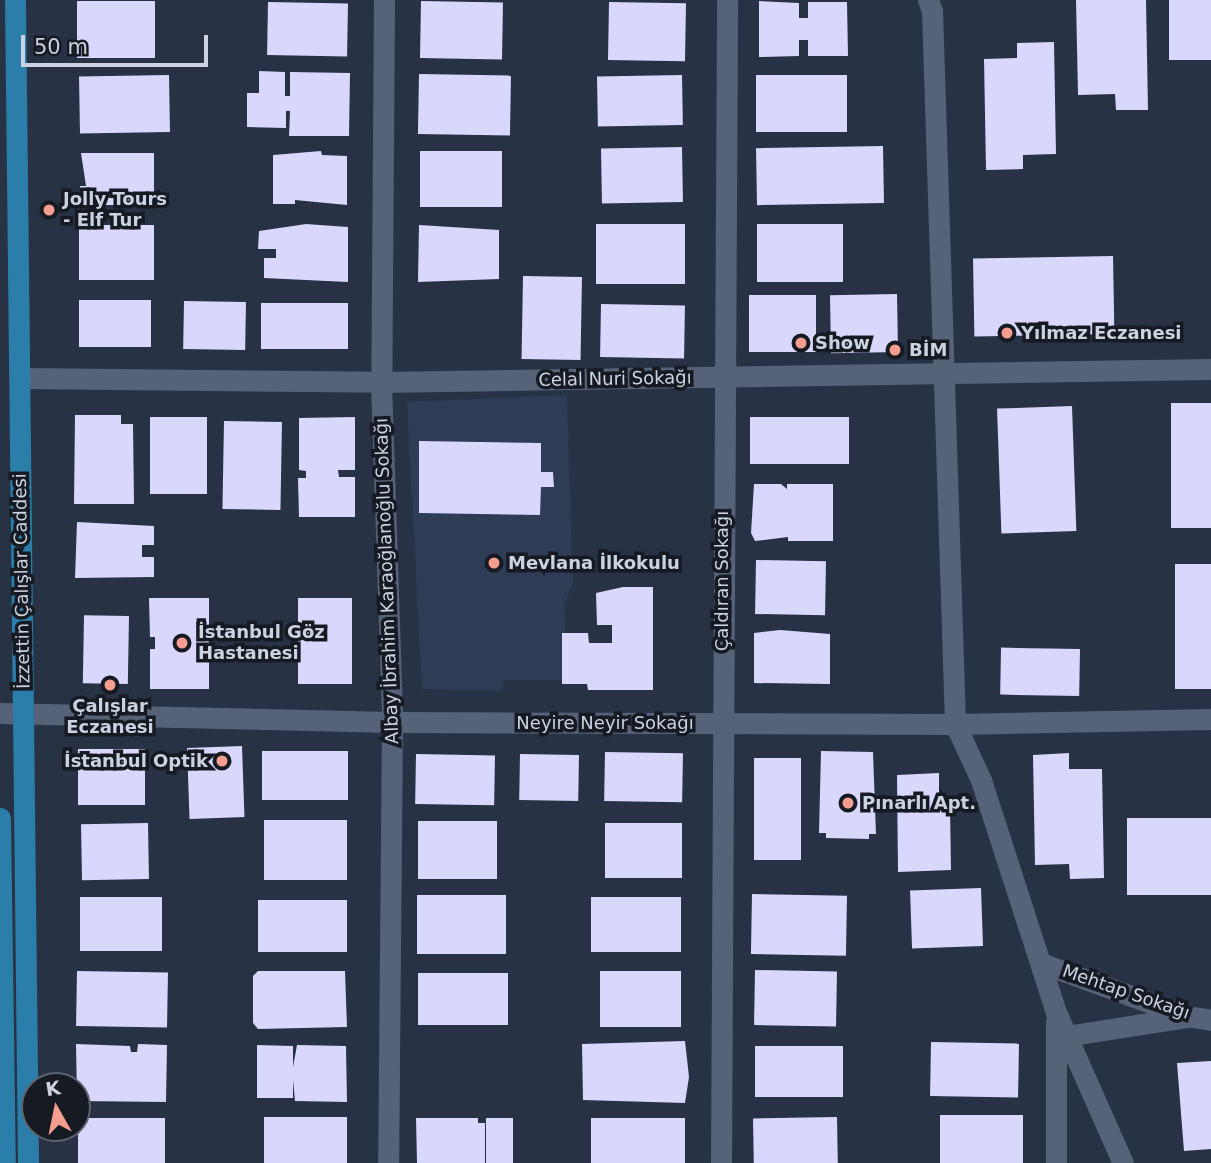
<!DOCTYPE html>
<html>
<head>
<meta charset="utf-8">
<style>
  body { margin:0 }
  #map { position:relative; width:1211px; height:1163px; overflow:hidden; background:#273245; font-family:"DejaVu Sans",sans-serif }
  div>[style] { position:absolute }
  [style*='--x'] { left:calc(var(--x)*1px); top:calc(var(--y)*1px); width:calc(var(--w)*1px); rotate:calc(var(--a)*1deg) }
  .built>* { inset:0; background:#2e3c55 }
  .building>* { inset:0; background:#d9d7fc; transform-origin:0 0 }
  .minor>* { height:21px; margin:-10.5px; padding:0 10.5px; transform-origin:10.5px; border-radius:10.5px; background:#566278 }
  .major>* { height:21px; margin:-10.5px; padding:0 10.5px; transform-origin:10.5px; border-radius:10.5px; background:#2a7ea9 }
  .dots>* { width:19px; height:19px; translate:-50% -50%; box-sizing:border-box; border:4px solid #151a23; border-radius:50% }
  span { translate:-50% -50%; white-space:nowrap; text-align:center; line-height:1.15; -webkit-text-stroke:7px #151a23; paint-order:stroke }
  .poi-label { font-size:18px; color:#ccd3e0; font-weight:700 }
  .left { translate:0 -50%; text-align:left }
  .right { translate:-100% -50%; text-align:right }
  .street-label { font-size:18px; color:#ccd3e0 }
  .north { position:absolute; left:21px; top:1072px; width:70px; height:70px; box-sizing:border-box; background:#151a23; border:2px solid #5e646f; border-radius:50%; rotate:351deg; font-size:19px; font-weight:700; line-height:28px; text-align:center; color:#ccd3e0 }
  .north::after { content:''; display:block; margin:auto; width:24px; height:32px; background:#f59d8e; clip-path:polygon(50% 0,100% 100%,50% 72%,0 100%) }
  .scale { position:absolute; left:21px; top:35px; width:187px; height:32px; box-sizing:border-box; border:4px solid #ccd3e0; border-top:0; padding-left:9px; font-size:21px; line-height:24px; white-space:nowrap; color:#ccd3e0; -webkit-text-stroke:5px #151a23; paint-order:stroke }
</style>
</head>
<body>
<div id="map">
  <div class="built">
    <div style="clip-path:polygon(567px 395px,573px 583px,564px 605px,567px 680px,504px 680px,501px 691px,422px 689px,407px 402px)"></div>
  </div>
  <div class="building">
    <div style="clip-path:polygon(1076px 0,1146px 0,1148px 110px,1116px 110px,1115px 94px,1078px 95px)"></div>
    <div style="left:1169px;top:0;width:42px;height:60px"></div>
    <div style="left:77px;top:1px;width:78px;height:57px"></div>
    <div style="left:421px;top:1px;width:82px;height:57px;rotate:1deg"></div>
    <div style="clip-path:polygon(759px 1px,799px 3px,799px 18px,808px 18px,808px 2px,847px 2px,848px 56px,808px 56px,808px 40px,799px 40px,799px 56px,759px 57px)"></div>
    <div style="left:268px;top:2px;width:80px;height:53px;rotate:1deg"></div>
    <div style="left:609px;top:2px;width:77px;height:58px;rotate:1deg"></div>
    <div style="clip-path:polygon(1054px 42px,1056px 154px,1023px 155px,1023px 169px,986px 170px,984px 59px,1017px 58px,1017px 43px)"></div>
    <div style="clip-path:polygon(259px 71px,285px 72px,285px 96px,290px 96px,290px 72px,350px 73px,349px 136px,289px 136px,290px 111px,286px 111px,286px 128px,247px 127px,247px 93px,259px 93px)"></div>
    <div style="left:419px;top:74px;width:92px;height:60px;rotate:1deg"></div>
    <div style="left:169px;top:75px;width:57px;height:90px;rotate:89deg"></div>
    <div style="left:682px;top:75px;width:50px;height:85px;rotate:89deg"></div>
    <div style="left:756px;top:75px;width:91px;height:57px"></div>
    <div style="left:883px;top:146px;width:57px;height:127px;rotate:89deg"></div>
    <div style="left:682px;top:147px;width:55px;height:81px;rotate:89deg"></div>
    <div style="clip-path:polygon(321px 151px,322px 155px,347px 156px,347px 205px,295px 200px,295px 204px,273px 204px,273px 155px)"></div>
    <div style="left:420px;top:151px;width:82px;height:56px"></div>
    <div style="clip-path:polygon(81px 153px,154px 153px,154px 205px,80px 205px,80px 186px,86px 186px)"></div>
    <div style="clip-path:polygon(306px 224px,348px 227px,348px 282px,264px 278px,264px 258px,276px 258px,276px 249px,258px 249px,259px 231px)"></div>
    <div style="left:685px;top:224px;width:60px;height:89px;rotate:90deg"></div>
    <div style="left:843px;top:224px;width:58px;height:86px;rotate:90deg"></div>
    <div style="left:79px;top:225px;width:75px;height:55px"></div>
    <div style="clip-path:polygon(419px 225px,499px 230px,499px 279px,418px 282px)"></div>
    <div style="left:1113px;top:256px;width:78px;height:140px;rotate:89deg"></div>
    <div style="left:523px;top:276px;width:59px;height:83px;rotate:1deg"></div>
    <div style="left:897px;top:294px;width:58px;height:67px;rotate:89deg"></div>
    <div style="left:816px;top:295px;width:57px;height:67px;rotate:90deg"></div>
    <div style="left:151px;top:300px;width:47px;height:72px;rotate:90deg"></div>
    <div style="left:184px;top:301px;width:62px;height:48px;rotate:1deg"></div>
    <div style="left:261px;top:303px;width:87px;height:46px"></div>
    <div style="left:601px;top:304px;width:84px;height:53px;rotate:1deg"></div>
    <div style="left:1211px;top:403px;width:125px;height:40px;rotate:90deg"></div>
    <div style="left:1072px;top:406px;width:125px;height:75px;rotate:88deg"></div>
    <div style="clip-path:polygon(75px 415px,121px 415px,121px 424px,133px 424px,134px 504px,74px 504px)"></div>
    <div style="left:150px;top:417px;width:57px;height:77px"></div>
    <div style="clip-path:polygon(355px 417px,355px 470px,338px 470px,339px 477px,355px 477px,355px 517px,299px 517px,298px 478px,306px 478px,306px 471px,299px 470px,299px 418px)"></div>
    <div style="left:750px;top:417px;width:99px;height:47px"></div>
    <div style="left:224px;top:421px;width:58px;height:88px;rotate:1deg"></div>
    <div style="clip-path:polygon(419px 441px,541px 443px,541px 472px,553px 472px,554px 487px,541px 487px,540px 515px,419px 513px)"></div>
    <div style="clip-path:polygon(754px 484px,781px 484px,787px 489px,787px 484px,833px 484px,833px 541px,788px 541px,788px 537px,755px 541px,751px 533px)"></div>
    <div style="clip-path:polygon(77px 522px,154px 526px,154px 545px,142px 545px,142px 557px,154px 557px,154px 577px,75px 578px)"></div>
    <div style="left:756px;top:560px;width:70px;height:54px;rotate:1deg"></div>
    <div style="left:1175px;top:564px;width:36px;height:125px"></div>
    <div style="clip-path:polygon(623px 587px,653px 587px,653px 690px,588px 690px,587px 684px,562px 684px,562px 633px,588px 633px,589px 643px,612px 643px,612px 625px,597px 625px,596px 593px)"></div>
    <div style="clip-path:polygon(149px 598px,209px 598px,209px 689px,150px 689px,150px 649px,155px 649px,155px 637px,150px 637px)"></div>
    <div style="left:298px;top:598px;width:54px;height:86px"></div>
    <div style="left:129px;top:616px;width:68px;height:45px;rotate:91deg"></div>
    <div style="clip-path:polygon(780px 630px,830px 634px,830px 684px,754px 683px,754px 633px)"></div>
    <div style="left:1080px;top:649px;width:47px;height:79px;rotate:91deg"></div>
    <div style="left:242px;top:746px;width:71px;height:55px;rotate:88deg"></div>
    <div style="left:78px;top:749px;width:67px;height:56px"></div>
    <div style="left:262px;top:751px;width:86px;height:49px"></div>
    <div style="clip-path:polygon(821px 751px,873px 752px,876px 834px,869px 834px,869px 839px,826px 838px,826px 833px,819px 833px)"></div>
    <div style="left:605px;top:752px;width:78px;height:49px;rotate:1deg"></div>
    <div style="clip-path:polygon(1069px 753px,1069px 769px,1102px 769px,1104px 878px,1070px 879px,1069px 864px,1035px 865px,1033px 755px)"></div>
    <div style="left:416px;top:754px;width:79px;height:50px;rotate:1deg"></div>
    <div style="left:520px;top:754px;width:59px;height:46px;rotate:1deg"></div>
    <div style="left:754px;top:758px;width:47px;height:102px"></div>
    <div style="clip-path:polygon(939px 773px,939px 807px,950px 807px,951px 870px,898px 872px,897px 775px)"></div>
    <div style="left:1211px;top:818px;width:77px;height:84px;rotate:90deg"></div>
    <div style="left:264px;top:820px;width:83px;height:60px"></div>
    <div style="left:418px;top:821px;width:79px;height:58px"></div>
    <div style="left:148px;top:823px;width:56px;height:67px;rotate:89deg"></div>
    <div style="left:605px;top:823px;width:77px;height:55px"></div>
    <div style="left:981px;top:888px;width:58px;height:71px;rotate:88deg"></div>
    <div style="left:752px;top:894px;width:95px;height:60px;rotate:1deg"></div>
    <div style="left:417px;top:895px;width:89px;height:59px"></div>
    <div style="left:80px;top:897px;width:82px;height:54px"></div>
    <div style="left:591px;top:897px;width:90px;height:55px"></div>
    <div style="left:258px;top:900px;width:89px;height:52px"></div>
    <div style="left:755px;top:970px;width:82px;height:55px;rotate:1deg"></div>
    <div style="left:77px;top:971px;width:91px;height:55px;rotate:1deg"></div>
    <div style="clip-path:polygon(258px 971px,345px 971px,347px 1027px,258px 1029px,253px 1023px,253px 976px)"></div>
    <div style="left:600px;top:971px;width:81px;height:56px"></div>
    <div style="left:508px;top:973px;width:52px;height:90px;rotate:90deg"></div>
    <div style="clip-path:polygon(685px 1041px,689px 1077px,685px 1103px,583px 1100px,582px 1044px)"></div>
    <div style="left:931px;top:1042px;width:88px;height:54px;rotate:1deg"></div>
    <div style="clip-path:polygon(76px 1044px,130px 1046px,131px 1052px,137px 1052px,138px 1044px,167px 1045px,166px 1102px,77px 1101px)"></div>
    <div style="clip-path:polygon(257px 1045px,293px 1046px,293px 1067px,297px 1045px,346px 1046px,347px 1102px,295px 1101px,293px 1080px,293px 1098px,257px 1098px)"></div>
    <div style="left:755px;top:1046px;width:88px;height:51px"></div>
    <div style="clip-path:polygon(1211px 1061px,1211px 1149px,1184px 1151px,1177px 1063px)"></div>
    <div style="left:940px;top:1115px;width:83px;height:48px"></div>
    <div style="left:264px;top:1117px;width:83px;height:46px"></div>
    <div style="left:837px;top:1117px;width:46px;height:84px;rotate:89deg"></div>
    <div style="left:165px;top:1118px;width:45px;height:87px;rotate:90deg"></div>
    <div style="clip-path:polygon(416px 1118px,478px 1118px,478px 1123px,485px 1123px,485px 1163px,417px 1163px)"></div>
    <div style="left:486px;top:1118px;width:27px;height:45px"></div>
    <div style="left:685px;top:1118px;width:45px;height:94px;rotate:90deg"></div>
  </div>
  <div class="minor">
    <div style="--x:384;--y:0;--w:382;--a:90.4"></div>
    <div style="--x:381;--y:382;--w:340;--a:88.1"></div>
    <div style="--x:392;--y:722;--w:441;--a:90.5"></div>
    <div style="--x:928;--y:0;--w:12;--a:70"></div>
    <div style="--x:932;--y:11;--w:713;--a:88.15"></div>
    <div style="--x:955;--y:724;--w:62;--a:65.1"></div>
    <div style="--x:981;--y:780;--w:244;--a:72.1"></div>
    <div style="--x:1056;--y:1012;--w:165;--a:66.1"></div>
    <div style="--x:20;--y:378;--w:361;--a:0.6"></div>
    <div style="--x:381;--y:382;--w:830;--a:-0.9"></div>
    <div style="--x:0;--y:713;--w:392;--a:1.3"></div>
    <div style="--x:392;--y:722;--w:563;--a:0.2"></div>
    <div style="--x:955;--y:724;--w:256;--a:-1.1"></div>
    <div style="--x:1041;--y:963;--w:155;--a:20"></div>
    <div style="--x:1187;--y:1016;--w:24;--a:9"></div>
    <div style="--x:1056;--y:1022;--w:141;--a:90"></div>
    <div style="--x:1066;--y:1036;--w:123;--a:-8.9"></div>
    <div style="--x:721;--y:1163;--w:1163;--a:-89.7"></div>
  </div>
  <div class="major">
    <div style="--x:15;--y:0;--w:1163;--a:89.36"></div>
    <div style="--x:0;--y:818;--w:345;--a:89.2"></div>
  </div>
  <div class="dots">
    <div style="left:49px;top:210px;background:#f59d8e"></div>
    <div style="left:1007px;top:333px;background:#f59d8e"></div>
    <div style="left:801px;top:343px;background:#f59d8e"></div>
    <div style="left:895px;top:350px;background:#f59d8e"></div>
    <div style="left:494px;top:563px;background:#f59d8e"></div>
    <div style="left:182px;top:643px;background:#f59d8e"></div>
    <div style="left:110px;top:685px;background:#f59d8e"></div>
    <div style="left:222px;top:761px;background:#f59d8e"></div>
    <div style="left:848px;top:803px;background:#f59d8e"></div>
  </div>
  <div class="poi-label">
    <span class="left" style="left:63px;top:210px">Jolly Tours<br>- Elf Tur</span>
    <span class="left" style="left:1021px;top:333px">Yılmaz Eczanesi</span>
    <span class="left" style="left:815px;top:343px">Show</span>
    <span class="left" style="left:909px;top:350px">BİM</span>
    <span class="left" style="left:508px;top:563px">Mevlana İlkokulu</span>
    <span class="left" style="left:198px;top:643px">İstanbul Göz<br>Hastanesi</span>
    <span style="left:110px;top:717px">Çalışlar<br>Eczanesi</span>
    <span class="right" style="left:208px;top:761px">İstanbul Optik</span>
    <span class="left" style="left:862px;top:803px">Pınarlı Apt.</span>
  </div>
  <div class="street-label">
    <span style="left:615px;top:379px;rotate:-1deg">Celal Nuri Sokağı</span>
    <span style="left:22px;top:581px;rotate:-91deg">İzzettin Çalışlar Caddesi</span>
    <span style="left:387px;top:581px;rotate:-92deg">Albay İbrahim Karaoğlanoğlu Sokağı</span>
    <span style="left:722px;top:581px;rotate:-90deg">Çaldıran Sokağı</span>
    <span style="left:605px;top:723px">Neyire Neyir Sokağı</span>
    <span style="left:1126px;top:992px;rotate:19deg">Mehtap Sokağı</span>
  </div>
  <div class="north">K</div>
  <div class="scale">50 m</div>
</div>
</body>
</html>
